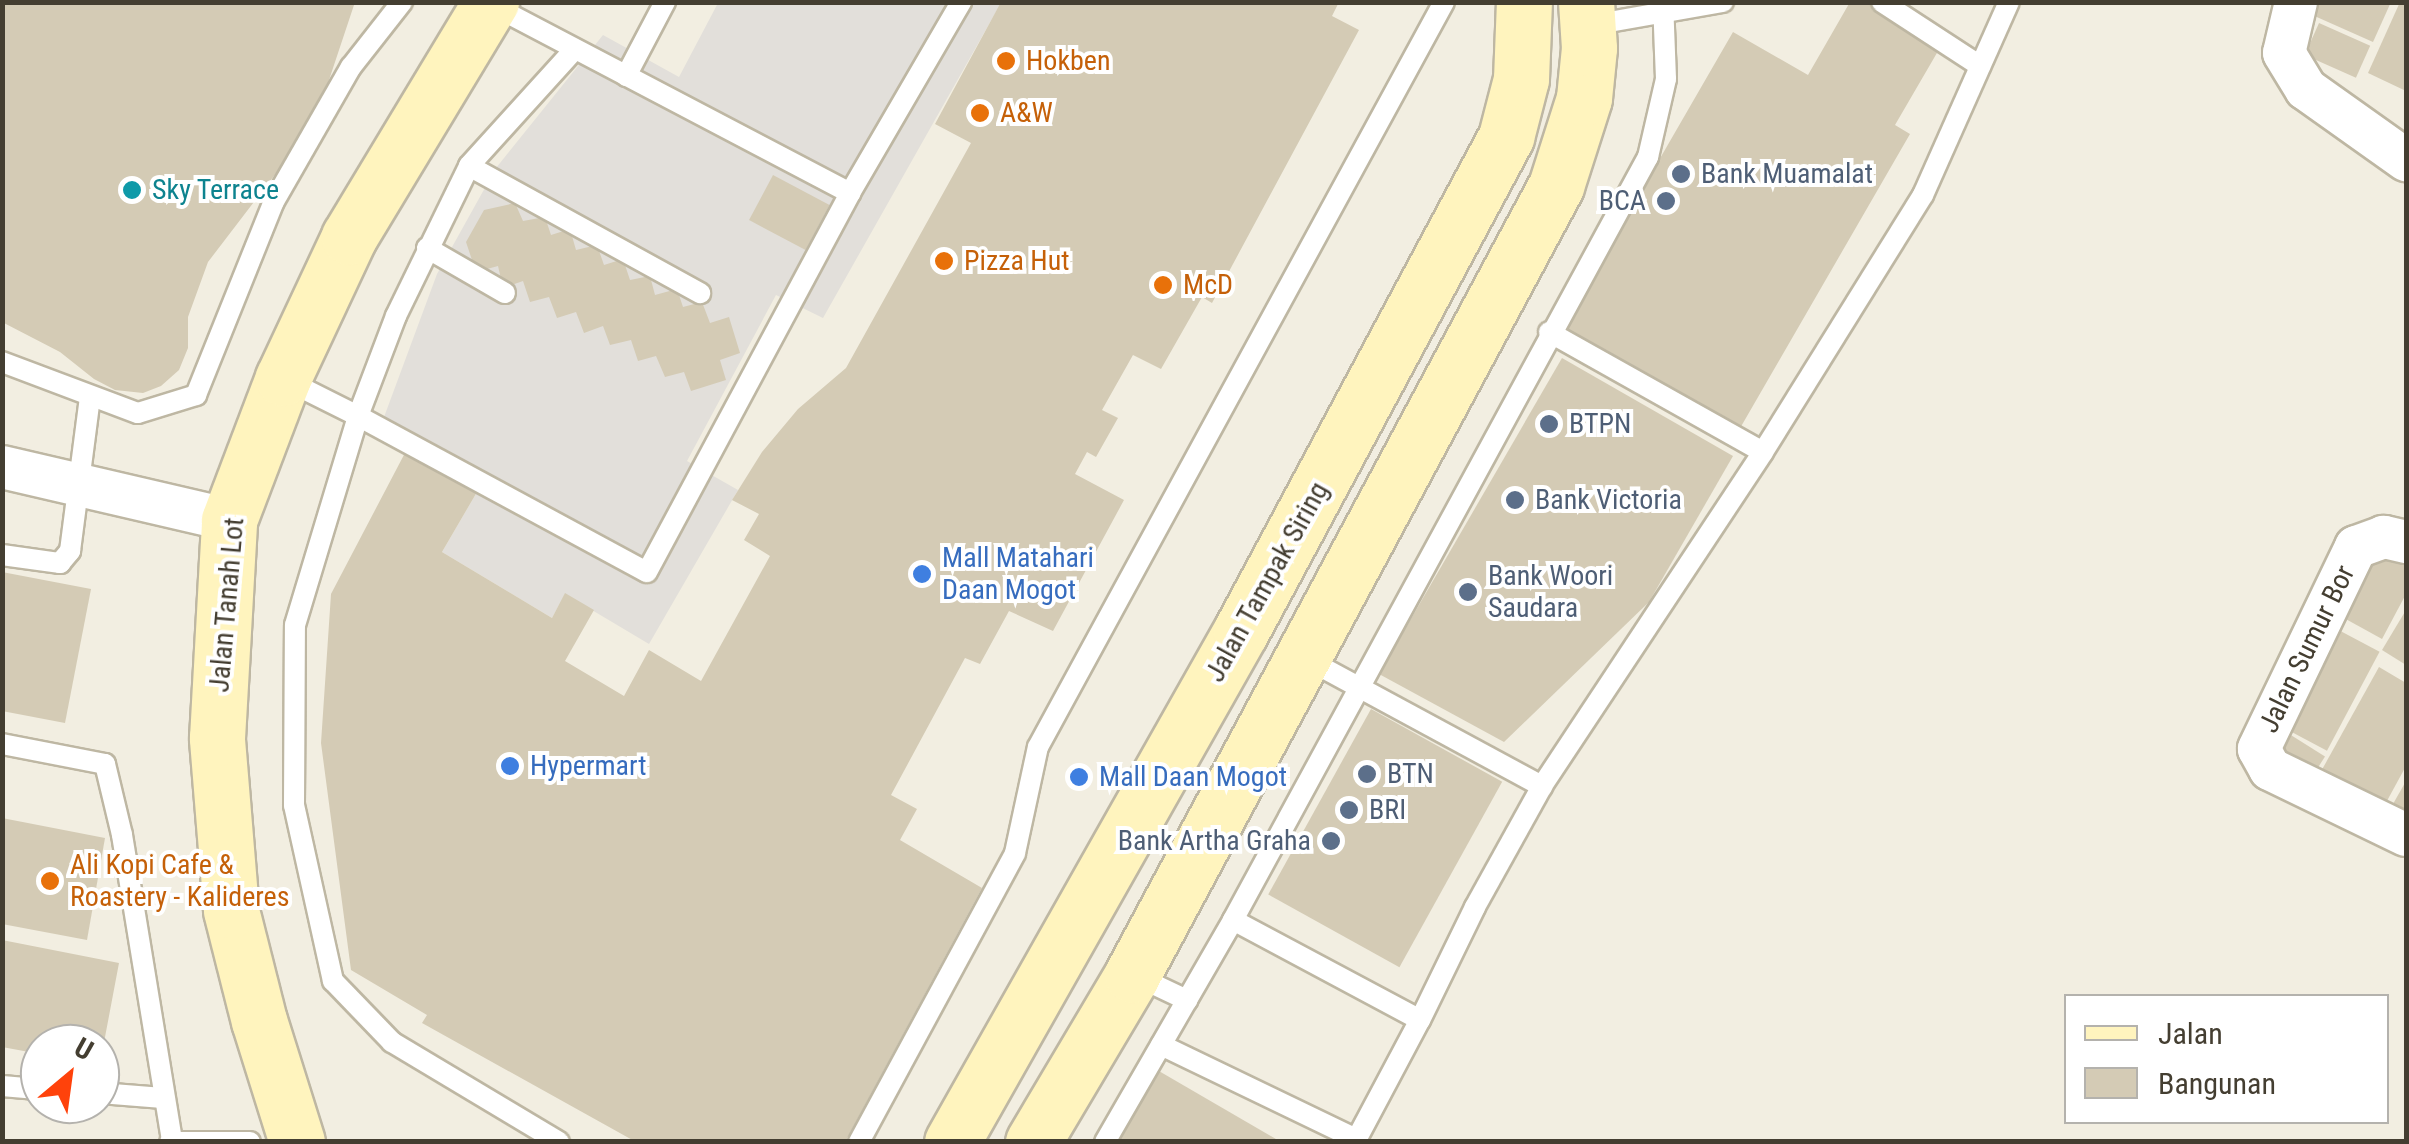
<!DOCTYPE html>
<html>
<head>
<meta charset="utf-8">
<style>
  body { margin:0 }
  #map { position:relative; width:2409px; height:1144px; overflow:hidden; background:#f2eee1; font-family:"Roboto Condensed",sans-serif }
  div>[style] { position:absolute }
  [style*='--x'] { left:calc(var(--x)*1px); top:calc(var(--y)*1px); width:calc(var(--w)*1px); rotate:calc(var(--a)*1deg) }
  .parking>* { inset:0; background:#e2dfda }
  .building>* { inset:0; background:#d4cbb5; transform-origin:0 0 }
  .roads { filter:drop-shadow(2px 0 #beb7a3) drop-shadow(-2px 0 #beb7a3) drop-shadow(0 2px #beb7a3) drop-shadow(0 -2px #beb7a3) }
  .service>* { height:20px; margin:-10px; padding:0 10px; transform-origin:10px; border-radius:10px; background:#fff }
  .minor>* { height:42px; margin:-21px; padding:0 21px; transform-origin:21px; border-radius:21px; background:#fff }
  .secondary>* { height:55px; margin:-27.5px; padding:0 27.5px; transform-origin:27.5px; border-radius:27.5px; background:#fff4be }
  .dots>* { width:28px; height:28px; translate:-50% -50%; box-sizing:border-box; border:5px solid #fff; border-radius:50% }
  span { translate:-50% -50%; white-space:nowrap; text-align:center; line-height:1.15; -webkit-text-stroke:8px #fff; paint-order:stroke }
  .food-label { font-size:28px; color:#c56008 }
  .left { translate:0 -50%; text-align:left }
  .service-label { font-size:28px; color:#4e5e75 }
  .right { translate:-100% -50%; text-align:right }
  .culture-label { font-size:28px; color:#0d838f }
  .shop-label { font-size:28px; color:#366cbe }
  .street-label { font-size:28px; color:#443e31 }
  .frame { position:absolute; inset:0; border:5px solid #443e31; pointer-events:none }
  .legend { position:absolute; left:2064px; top:994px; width:325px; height:130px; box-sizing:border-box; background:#fff; border:2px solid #b4b2ad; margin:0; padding:12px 18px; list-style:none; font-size:30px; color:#443e31 }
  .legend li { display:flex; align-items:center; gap:20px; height:50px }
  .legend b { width:50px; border:2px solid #b4b2ad }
  .north { position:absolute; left:20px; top:1024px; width:100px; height:100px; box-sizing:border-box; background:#fff; border:2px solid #b4b2ad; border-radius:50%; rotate:29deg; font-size:28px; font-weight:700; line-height:40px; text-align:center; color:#443e31 }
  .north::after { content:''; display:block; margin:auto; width:35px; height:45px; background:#ff420b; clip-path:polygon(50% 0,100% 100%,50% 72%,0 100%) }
</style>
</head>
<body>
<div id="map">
  <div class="parking">
    <div style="clip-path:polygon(718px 3px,1001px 3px,823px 318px,776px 295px,687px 461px,738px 490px,649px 644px,565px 594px,552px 618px,442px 552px,477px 492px,377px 436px,437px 274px,496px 168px,603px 35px,679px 77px)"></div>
  </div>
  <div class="building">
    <div style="clip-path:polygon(2px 2px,355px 2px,327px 86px,290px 155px,208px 262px,188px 317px,188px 348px,179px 370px,161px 386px,143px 393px,115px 390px,94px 379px,60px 352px,2px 322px)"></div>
    <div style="clip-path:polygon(1001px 2px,1339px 2px,1332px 16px,1359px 30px,1212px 303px,1202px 297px,1161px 369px,1133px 355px,1102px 410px,1118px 418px,1096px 457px,1087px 452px,1075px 474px,1124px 500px,1053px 631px,1009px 611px,980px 664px,965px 658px,891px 795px,917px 809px,900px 840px,982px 888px,845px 1142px,636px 1142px,422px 1023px,427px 1015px,351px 970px,321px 743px,331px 594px,406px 451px,477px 492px,442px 552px,552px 618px,565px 593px,594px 610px,565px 661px,624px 696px,649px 650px,701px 681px,770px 556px,744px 540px,759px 514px,732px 500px,762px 452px,798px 409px,846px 368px,971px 143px,935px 124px)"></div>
    <div style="clip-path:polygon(1850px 2px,1865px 2px,1941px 46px,1895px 125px,1910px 134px,1739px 430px,1562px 328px,1733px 32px,1808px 75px)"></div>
    <div style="clip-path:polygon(2315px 2px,2391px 2px,2373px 42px,2310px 14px)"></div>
    <div style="clip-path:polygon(2400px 2px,2406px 2px,2406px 91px,2368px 73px)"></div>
    <div style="left:2319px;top:23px;width:56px;height:35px;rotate:24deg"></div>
    <div style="left:773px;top:175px;width:64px;height:51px;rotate:28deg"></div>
    <div style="clip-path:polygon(515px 203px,523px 221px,545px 217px,551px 235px,570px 229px,576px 250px,597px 245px,604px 265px,623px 259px,630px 280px,650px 276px,655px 295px,677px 289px,683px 307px,702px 302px,710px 323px,729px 317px,740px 353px,720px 360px,726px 380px,691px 391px,684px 372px,665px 377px,656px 356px,638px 361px,631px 340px,610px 345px,603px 326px,584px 333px,576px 312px,557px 318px,549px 297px,530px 302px,523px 281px,503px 288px,498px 266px,476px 272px,466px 242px,484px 210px)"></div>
    <div style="clip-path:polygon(1562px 358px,1733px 456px,1649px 602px,1504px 742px,1379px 674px)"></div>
    <div style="clip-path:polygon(2372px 543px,2406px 562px,2406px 594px,2382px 639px,2333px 612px)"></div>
    <div style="clip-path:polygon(2px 572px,91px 589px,65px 723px,2px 711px)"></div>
    <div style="clip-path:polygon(2406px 610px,2406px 665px,2382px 650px)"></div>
    <div style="left:2331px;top:626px;width:55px;height:112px;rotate:28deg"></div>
    <div style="clip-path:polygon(2379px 667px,2406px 683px,2406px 766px,2382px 810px,2319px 775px)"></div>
    <div style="left:1371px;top:709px;width:150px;height:212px;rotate:29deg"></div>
    <div style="left:2286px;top:732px;width:46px;height:27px;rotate:32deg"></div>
    <div style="clip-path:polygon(2406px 781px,2406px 811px,2393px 804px)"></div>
    <div style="clip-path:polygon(2px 818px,105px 838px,87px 940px,2px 924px)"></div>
    <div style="clip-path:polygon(2px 940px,119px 963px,102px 1053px,100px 1044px,40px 1044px,40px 1054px,2px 1047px)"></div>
    <div style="clip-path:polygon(1152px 1067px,1281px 1142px,1110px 1142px)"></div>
  </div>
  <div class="roads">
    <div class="service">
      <div style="--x:1882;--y:2;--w:117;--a:33.1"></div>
      <div style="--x:490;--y:4;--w:407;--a:27.7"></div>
      <div style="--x:850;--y:193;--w:221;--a:-59.8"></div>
      <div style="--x:1592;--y:25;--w:133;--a:-10"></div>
      <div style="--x:574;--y:50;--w:156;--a:132.2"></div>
      <div style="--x:469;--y:166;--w:264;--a:28.8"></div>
      <div style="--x:626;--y:76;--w:84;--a:-62.2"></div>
      <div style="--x:427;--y:248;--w:90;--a:30"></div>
      <div style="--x:1549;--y:332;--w:245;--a:29.3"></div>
      <div style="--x:1763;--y:452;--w:303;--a:-58.1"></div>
      <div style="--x:1923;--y:195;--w:211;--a:-66"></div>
      <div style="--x:2;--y:362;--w:145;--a:20.6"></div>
      <div style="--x:138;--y:413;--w:61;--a:-17.2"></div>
      <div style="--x:196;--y:395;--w:207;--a:-68.1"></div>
      <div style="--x:273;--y:203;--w:157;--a:-60.2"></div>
      <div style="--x:351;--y:67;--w:83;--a:-51.9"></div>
      <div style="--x:284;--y:379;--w:83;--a:26.6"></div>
      <div style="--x:358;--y:416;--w:107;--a:-69.2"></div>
      <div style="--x:396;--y:316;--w:167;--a:-64"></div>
      <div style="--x:2;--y:555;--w:59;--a:7.9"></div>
      <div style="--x:60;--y:563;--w:16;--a:-50"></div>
      <div style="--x:70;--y:551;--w:154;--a:-82.6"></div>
      <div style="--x:1303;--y:657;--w:272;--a:28.4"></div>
      <div style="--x:2;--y:744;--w:105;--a:11"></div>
      <div style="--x:105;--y:764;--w:73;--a:76.5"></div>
      <div style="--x:122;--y:835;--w:310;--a:80.7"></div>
      <div style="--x:1233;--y:920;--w:212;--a:28.1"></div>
      <div style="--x:1420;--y:1020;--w:126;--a:-64"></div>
      <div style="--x:1475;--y:907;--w:138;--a:-61"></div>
      <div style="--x:1542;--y:786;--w:400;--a:-56.5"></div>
      <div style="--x:1134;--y:975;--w:59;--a:25.3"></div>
      <div style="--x:1161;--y:1045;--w:216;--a:25.7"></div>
      <div style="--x:2;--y:1086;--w:38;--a:5"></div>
      <div style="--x:100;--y:1093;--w:63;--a:4.5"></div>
      <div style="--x:170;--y:1142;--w:80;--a:0"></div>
      <div style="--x:559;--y:1142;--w:195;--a:-149.1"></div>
      <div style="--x:392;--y:1042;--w:85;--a:-134"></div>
      <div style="--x:333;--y:981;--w:180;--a:-102.5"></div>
      <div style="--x:294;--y:805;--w:180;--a:-89.7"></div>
      <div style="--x:295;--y:625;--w:218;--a:-73.2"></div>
      <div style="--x:358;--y:416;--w:328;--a:28.4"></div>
      <div style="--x:647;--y:572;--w:430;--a:-61.8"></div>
      <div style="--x:859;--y:1142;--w:328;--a:-61.6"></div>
      <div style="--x:1015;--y:853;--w:108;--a:-77.8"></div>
      <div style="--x:1038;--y:747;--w:848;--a:-61.41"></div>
      <div style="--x:1105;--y:1142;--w:256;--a:-60"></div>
      <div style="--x:1233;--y:920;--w:869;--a:-61.46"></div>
      <div style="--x:1648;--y:157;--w:80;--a:-77"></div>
      <div style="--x:1666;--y:79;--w:77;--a:-92.2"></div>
      <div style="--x:1355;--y:1142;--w:138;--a:-62"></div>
    </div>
    <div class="minor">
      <div style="--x:2296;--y:2;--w:52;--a:103.2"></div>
      <div style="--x:2284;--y:53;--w:42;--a:58.6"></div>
      <div style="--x:2306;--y:89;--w:123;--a:35.4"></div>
      <div style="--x:2;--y:467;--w:233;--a:13.1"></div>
      <div style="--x:2406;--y:542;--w:23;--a:-167"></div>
      <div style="--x:2384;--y:537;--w:30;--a:160"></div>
      <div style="--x:2356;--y:547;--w:224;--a:115.7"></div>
      <div style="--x:2259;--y:749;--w:23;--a:61"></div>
      <div style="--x:2270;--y:769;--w:151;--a:25.9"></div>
    </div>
    <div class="secondary">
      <div style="--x:297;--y:1142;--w:127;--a:-107.4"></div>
      <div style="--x:259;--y:1021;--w:114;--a:-104.2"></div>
      <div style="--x:231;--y:910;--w:173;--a:-94.7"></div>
      <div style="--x:217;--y:738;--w:218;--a:-86.8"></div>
      <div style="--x:229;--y:520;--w:152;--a:-69.2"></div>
      <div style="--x:283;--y:378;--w:156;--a:-64.9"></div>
      <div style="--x:349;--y:237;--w:275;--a:-58.9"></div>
      <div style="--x:952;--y:1142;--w:587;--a:-60.51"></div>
      <div style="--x:1241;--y:631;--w:561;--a:-61.79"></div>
      <div style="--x:1506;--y:137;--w:60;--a:-75.5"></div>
      <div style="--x:1521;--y:79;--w:77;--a:-87.8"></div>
      <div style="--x:1033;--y:1142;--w:194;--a:-59.3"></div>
      <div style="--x:1132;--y:975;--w:896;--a:-61.75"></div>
      <div style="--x:1556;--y:186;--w:92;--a:-72.3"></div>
      <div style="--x:1584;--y:98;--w:50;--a:-84.3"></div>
      <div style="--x:1589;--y:48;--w:46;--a:-93.7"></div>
    </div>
  </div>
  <div class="dots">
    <div style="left:1006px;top:61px;background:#e8710a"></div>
    <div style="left:980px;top:113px;background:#e8710a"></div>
    <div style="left:1681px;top:174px;background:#5c6f8a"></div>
    <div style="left:132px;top:190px;background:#0f9aa8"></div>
    <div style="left:1666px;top:201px;background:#5c6f8a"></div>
    <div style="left:944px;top:261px;background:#e8710a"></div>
    <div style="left:1163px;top:285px;background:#e8710a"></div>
    <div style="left:1549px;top:424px;background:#5c6f8a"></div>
    <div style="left:1515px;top:500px;background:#5c6f8a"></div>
    <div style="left:922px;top:574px;background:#3f7fe0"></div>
    <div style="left:1468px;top:592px;background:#5c6f8a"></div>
    <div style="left:510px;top:766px;background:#3f7fe0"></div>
    <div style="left:1367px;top:774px;background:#5c6f8a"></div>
    <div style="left:1079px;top:777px;background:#3f7fe0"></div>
    <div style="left:1349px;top:810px;background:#5c6f8a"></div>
    <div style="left:1331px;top:841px;background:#5c6f8a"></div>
    <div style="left:50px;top:881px;background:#e8710a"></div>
  </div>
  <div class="food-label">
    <span class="left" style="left:1026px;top:61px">Hokben</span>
    <span class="left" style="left:1000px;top:113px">A&amp;W</span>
    <span class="left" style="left:964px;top:261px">Pizza Hut</span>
    <span class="left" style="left:1183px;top:285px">McD</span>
    <span class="left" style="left:70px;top:881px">Ali Kopi Cafe &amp;<br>Roastery - Kalideres</span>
  </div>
  <div class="service-label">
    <span class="left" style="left:1701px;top:174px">Bank Muamalat</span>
    <span class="right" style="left:1646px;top:201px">BCA</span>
    <span class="left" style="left:1569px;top:424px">BTPN</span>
    <span class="left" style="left:1535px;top:500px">Bank Victoria</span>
    <span class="left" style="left:1488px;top:592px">Bank Woori<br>Saudara</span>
    <span class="left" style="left:1387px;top:774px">BTN</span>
    <span class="left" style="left:1369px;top:810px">BRI</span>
    <span class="right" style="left:1311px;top:841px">Bank Artha Graha</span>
  </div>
  <div class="culture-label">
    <span class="left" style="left:152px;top:190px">Sky Terrace</span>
  </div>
  <div class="shop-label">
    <span class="left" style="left:942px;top:574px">Mall Matahari<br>Daan Mogot</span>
    <span class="left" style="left:530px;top:766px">Hypermart</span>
    <span class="left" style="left:1099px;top:777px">Mall Daan Mogot</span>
  </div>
  <div class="street-label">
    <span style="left:1267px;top:582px;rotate:-61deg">Jalan Tampak Siring</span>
    <span style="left:227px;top:605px;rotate:-85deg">Jalan Tanah Lot</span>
    <span style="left:2307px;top:649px;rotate:-64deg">Jalan Sumur Bor</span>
  </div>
  <div class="frame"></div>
  <ul class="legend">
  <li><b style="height:12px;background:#fff4be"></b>Jalan</li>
  <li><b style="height:28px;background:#d4cbb5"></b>Bangunan</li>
  </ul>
  <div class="north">U</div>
</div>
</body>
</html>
